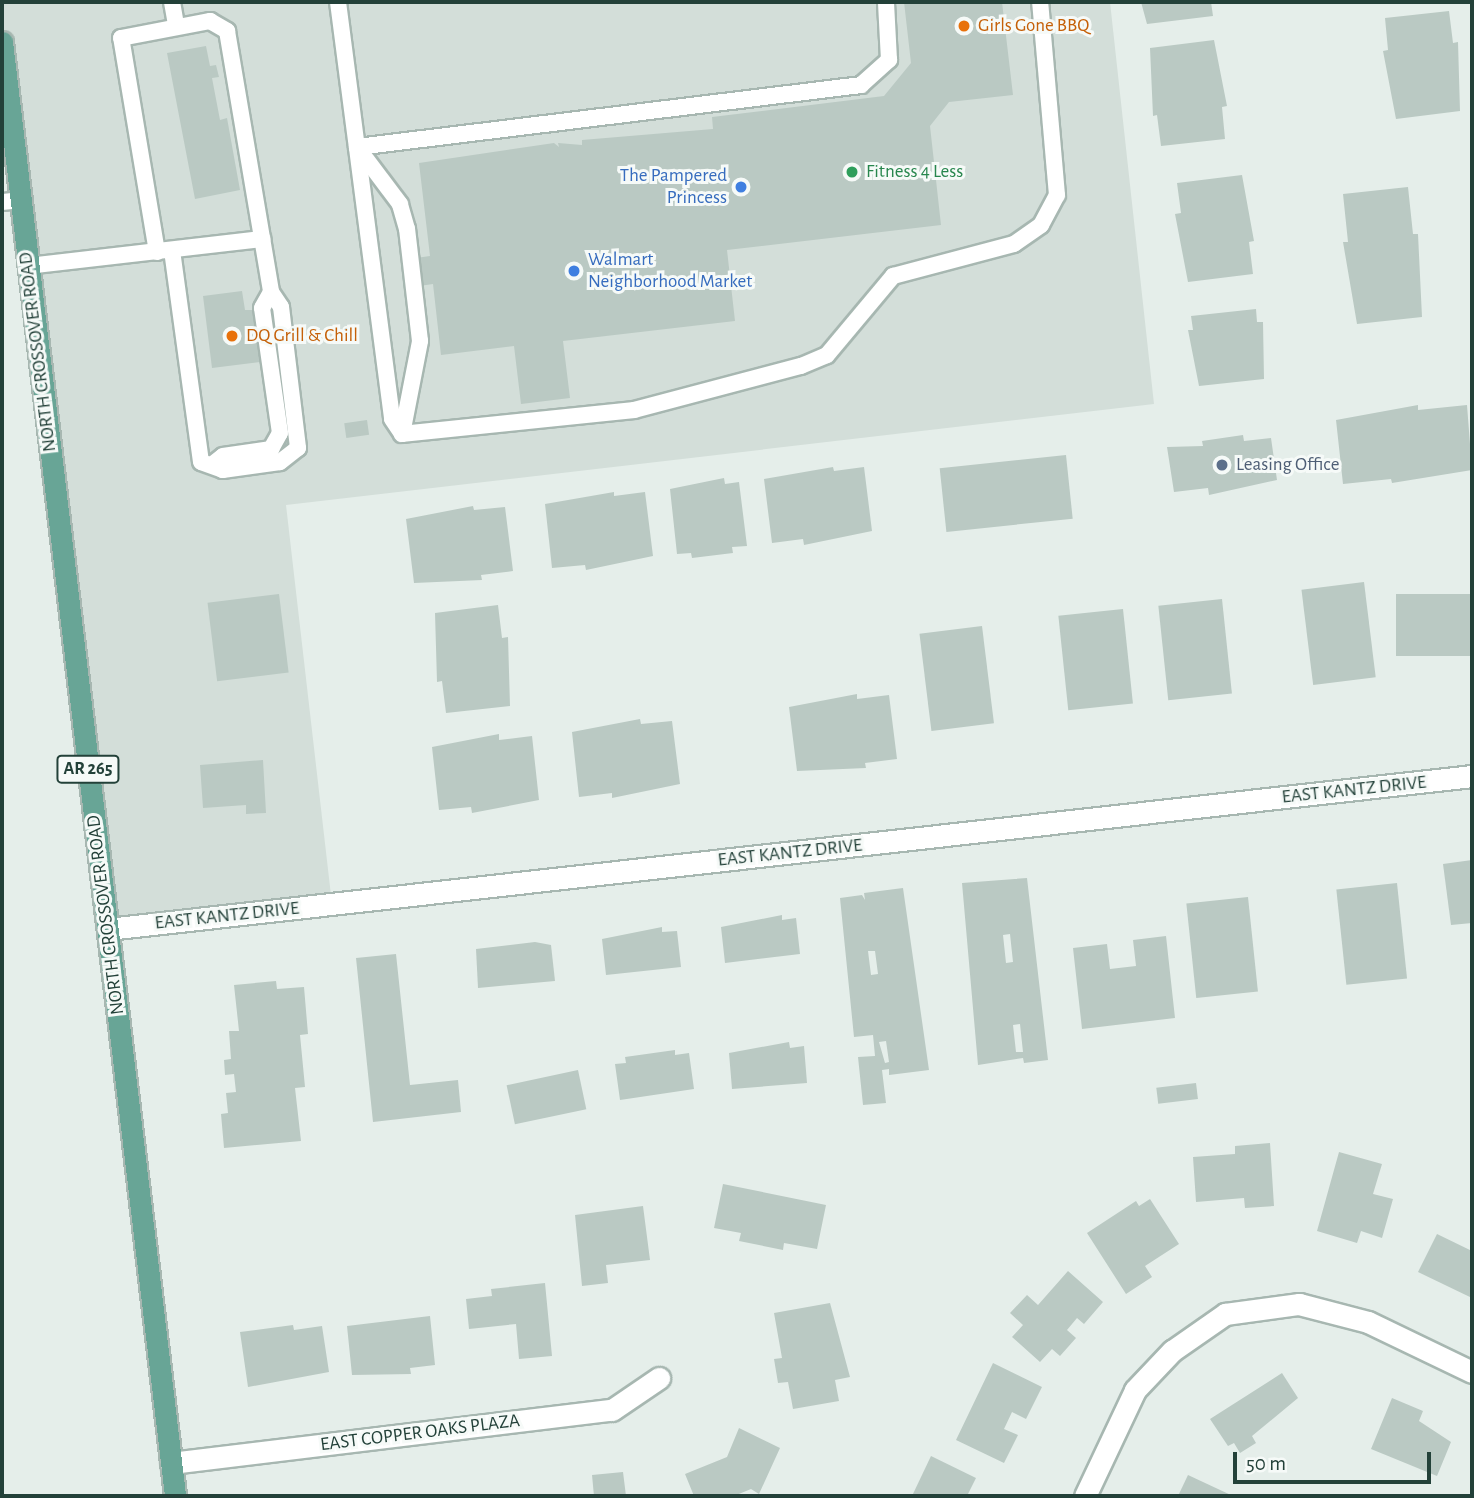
<!DOCTYPE html>
<html>
<head>
<meta charset="utf-8">
<style>
  body { margin:0 }
  #map { position:relative; width:1474px; height:1498px; overflow:hidden; background:#e5eeea; font-family:"Alegreya Sans",sans-serif }
  div>[style] { position:absolute }
  [style*='--x'] { left:calc(var(--x)*1px); top:calc(var(--y)*1px); width:calc(var(--w)*1px); rotate:calc(var(--a)*1deg) }
  .built>* { inset:0; background:#d3ded9 }
  .building>* { inset:0; background:#bac9c3; transform-origin:0 0 }
  .roads { filter:drop-shadow(2px 0 #a7b7b1) drop-shadow(-2px 0 #a7b7b1) drop-shadow(0 2px #a7b7b1) drop-shadow(0 -2px #a7b7b1) }
  .lane>* { height:16px; margin:-8px; padding:0 8px; transform-origin:8px; border-radius:8px; background:#fff }
  .street>* { height:21px; margin:-10.5px; padding:0 10.5px; transform-origin:10.5px; border-radius:10.5px; background:#fff }
  .primary>* { height:21px; margin:-10.5px; padding:0 10.5px; transform-origin:10.5px; border-radius:10.5px; background:#68a596 }
  .dots>* { width:19px; height:19px; translate:-50% -50%; box-sizing:border-box; border:4px solid #f6faf8; border-radius:50% }
  span { translate:-50% -50%; white-space:nowrap; text-align:center; line-height:1.15; -webkit-text-stroke:6px #f6faf8; paint-order:stroke }
  .shield-label span { padding:2px 5px; background:#f6faf8; border:2px solid; border-radius:5px; -webkit-text-stroke-width:0 }
  .shield-label { font-size:18px; color:#234139; font-weight:700 }
  .food-label { font-size:19px; color:#c56008 }
  .left { translate:0 -50%; text-align:left }
  .leisure-label { font-size:19px; color:#27864d }
  .shop-label { font-size:19px; color:#366cbe }
  .right { translate:-100% -50%; text-align:right }
  .street-label { font-size:19px; color:#234139 }
  .service-label { font-size:19px; color:#4e5e75 }
  .frame { position:absolute; inset:0; border:4px solid #234139; pointer-events:none }
  .scale { position:absolute; left:1233px; top:1452px; width:198px; height:32px; box-sizing:border-box; border:4px solid #234139; border-top:0; padding-left:9px; font-size:21px; line-height:24px; white-space:nowrap; color:#234139; -webkit-text-stroke:5px #f6faf8; paint-order:stroke }
</style>
</head>
<body>
<div id="map">
  <div class="built">
    <div style="clip-path:polygon(2px 2px,1110px 2px,1154px 404px,286px 505px,332px 904px,108px 929px,2px 42px)"></div>
  </div>
  <div class="building">
    <div style="clip-path:polygon(904px 2px,1002px 2px,1013px 95px,949px 102px,930px 126px,941px 225px,727px 250px,735px 321px,563px 341px,570px 398px,521px 404px,514px 346px,441px 355px,433px 284px,419px 286px,416px 258px,430px 256px,419px 163px,554px 143px,559px 147px,558px 143px,582px 145px,582px 140px,713px 129px,712px 117px,884px 96px,911px 63px)"></div>
    <div style="clip-path:polygon(1141px 2px,1211px 2px,1213px 16px,1147px 24px)"></div>
    <div style="clip-path:polygon(1449px 11px,1453px 43px,1458px 42px,1460px 111px,1396px 119px,1383px 51px,1388px 50px,1385px 18px)"></div>
    <div style="clip-path:polygon(1214px 40px,1227px 106px,1222px 107px,1225px 139px,1161px 146px,1157px 115px,1153px 116px,1150px 48px)"></div>
    <div style="clip-path:polygon(206px 46px,210px 66px,216px 65px,219px 77px,212px 78px,220px 120px,227px 118px,240px 190px,195px 199px,167px 53px)"></div>
    <div style="clip-path:polygon(1242px 175px,1254px 241px,1249px 242px,1253px 274px,1188px 282px,1175px 214px,1181px 213px,1177px 183px)"></div>
    <div style="clip-path:polygon(1408px 187px,1413px 234px,1418px 234px,1422px 317px,1357px 324px,1343px 242px,1348px 242px,1343px 194px)"></div>
    <div style="clip-path:polygon(242px 291px,245px 310px,253px 310px,260px 362px,212px 368px,203px 296px)"></div>
    <div style="clip-path:polygon(1256px 309px,1257px 322px,1263px 322px,1264px 379px,1199px 386px,1188px 330px,1193px 330px,1191px 316px)"></div>
    <div style="clip-path:polygon(1418px 405px,1418px 410px,1467px 405px,1472px 470px,1392px 483px,1391px 479px,1343px 484px,1336px 420px)"></div>
    <div style="left:367px;top:420px;width:15px;height:23px;rotate:82deg"></div>
    <div style="clip-path:polygon(1243px 435px,1244px 441px,1271px 438px,1277px 480px,1209px 495px,1208px 488px,1174px 492px,1167px 447px,1203px 446px,1202px 441px)"></div>
    <div style="left:1066px;top:455px;width:64px;height:127px;rotate:84deg"></div>
    <div style="clip-path:polygon(833px 467px,834px 471px,864px 467px,872px 531px,804px 545px,803px 539px,772px 543px,764px 479px)"></div>
    <div style="clip-path:polygon(724px 478px,725px 484px,739px 482px,747px 546px,732px 547px,733px 553px,692px 558px,691px 553px,677px 554px,670px 489px)"></div>
    <div style="clip-path:polygon(614px 492px,614px 496px,645px 492px,653px 556px,586px 570px,585px 565px,552px 568px,545px 504px)"></div>
    <div style="clip-path:polygon(473px 506px,474px 510px,505px 507px,513px 571px,481px 575px,482px 580px,414px 583px,406px 519px)"></div>
    <div style="left:1364px;top:582px;width:96px;height:63px;rotate:83deg"></div>
    <div style="left:279px;top:594px;width:79px;height:72px;rotate:83deg"></div>
    <div style="left:1472px;top:594px;width:62px;height:76px;rotate:90deg"></div>
    <div style="left:1222px;top:599px;width:95px;height:64px;rotate:84deg"></div>
    <div style="clip-path:polygon(498px 605px,502px 638px,508px 637px,510px 706px,446px 713px,442px 681px,437px 682px,435px 613px)"></div>
    <div style="left:1123px;top:609px;width:95px;height:65px;rotate:84deg"></div>
    <div style="left:982px;top:626px;width:98px;height:63px;rotate:83deg"></div>
    <div style="clip-path:polygon(857px 694px,857px 699px,889px 695px,897px 759px,865px 763px,866px 768px,797px 771px,789px 707px)"></div>
    <div style="clip-path:polygon(640px 719px,641px 724px,672px 721px,680px 784px,612px 798px,612px 793px,579px 797px,572px 732px)"></div>
    <div style="clip-path:polygon(499px 734px,499px 740px,532px 736px,539px 800px,472px 813px,471px 807px,439px 810px,432px 747px)"></div>
    <div style="clip-path:polygon(263px 760px,266px 813px,246px 814px,246px 805px,203px 808px,200px 765px)"></div>
    <div style="clip-path:polygon(1472px 860px,1472px 923px,1451px 925px,1443px 864px)"></div>
    <div style="clip-path:polygon(evenodd,1027px 878px,1048px 1060px,1024px 1063px,1023px 1058px,978px 1065px,962px 883px,1027px 878px,1010px 934px,1013px 962px,1006px 963px,1003px 935px,1010px 934px,1027px 878px,1020px 1024px,1023px 1052px,1016px 1052px,1013px 1025px,1020px 1024px)"></div>
    <div style="left:1397px;top:883px;width:96px;height:61px;rotate:84deg"></div>
    <div style="clip-path:polygon(evenodd,903px 888px,929px 1070px,889px 1075px,889px 1069px,882px 1070px,886px 1103px,863px 1105px,858px 1057px,875px 1056px,873px 1035px,854px 1037px,840px 898px,862px 895px,865px 900px,864px 893px,903px 888px,868px 951px,875px 951px,878px 974px,871px 975px,868px 951px,903px 888px,886px 1041px,889px 1062px,885px 1063px,879px 1042px,886px 1041px)"></div>
    <div style="left:1248px;top:897px;width:95px;height:62px;rotate:84deg"></div>
    <div style="clip-path:polygon(782px 915px,782px 920px,796px 918px,800px 954px,725px 963px,721px 927px)"></div>
    <div style="clip-path:polygon(662px 927px,662px 932px,677px 931px,681px 967px,606px 975px,602px 939px)"></div>
    <div style="clip-path:polygon(1166px 936px,1175px 1018px,1082px 1029px,1073px 948px,1107px 944px,1110px 969px,1136px 966px,1133px 940px)"></div>
    <div style="clip-path:polygon(535px 942px,551px 945px,555px 981px,478px 988px,476px 949px)"></div>
    <div style="clip-path:polygon(396px 954px,410px 1085px,458px 1080px,461px 1112px,373px 1122px,356px 958px)"></div>
    <div style="clip-path:polygon(276px 981px,277px 989px,304px 987px,308px 1034px,300px 1035px,305px 1087px,295px 1088px,301px 1141px,224px 1148px,221px 1114px,228px 1113px,226px 1093px,236px 1092px,234px 1074px,225px 1075px,224px 1060px,231px 1059px,229px 1031px,239px 1031px,234px 985px)"></div>
    <div style="clip-path:polygon(789px 1042px,790px 1048px,804px 1046px,807px 1083px,732px 1089px,729px 1053px)"></div>
    <div style="clip-path:polygon(675px 1050px,675px 1055px,689px 1053px,694px 1089px,620px 1100px,615px 1064px,626px 1063px,625px 1057px)"></div>
    <div style="left:578px;top:1070px;width:40px;height:73px;rotate:78deg"></div>
    <div style="left:1196px;top:1083px;width:16px;height:40px;rotate:83deg"></div>
    <div style="clip-path:polygon(1270px 1143px,1274px 1206px,1245px 1208px,1244px 1198px,1196px 1202px,1193px 1157px,1235px 1154px,1235px 1146px)"></div>
    <div style="clip-path:polygon(1339px 1152px,1382px 1164px,1373px 1194px,1393px 1199px,1382px 1238px,1361px 1231px,1357px 1243px,1317px 1231px)"></div>
    <div style="clip-path:polygon(723px 1184px,826px 1205px,817px 1249px,784px 1243px,783px 1250px,739px 1241px,741px 1233px,714px 1228px)"></div>
    <div style="clip-path:polygon(1150px 1199px,1179px 1244px,1145px 1266px,1152px 1277px,1126px 1294px,1087px 1233px,1136px 1201px,1139px 1206px)"></div>
    <div style="clip-path:polygon(643px 1206px,650px 1260px,606px 1265px,608px 1283px,582px 1286px,575px 1215px)"></div>
    <div style="clip-path:polygon(1437px 1234px,1472px 1251px,1472px 1298px,1418px 1272px)"></div>
    <div style="clip-path:polygon(1068px 1271px,1103px 1302px,1084px 1324px,1077px 1318px,1067px 1330px,1076px 1338px,1060px 1356px,1052px 1349px,1040px 1362px,1012px 1337px,1023px 1325px,1010px 1313px,1027px 1295px,1038px 1305px)"></div>
    <div style="clip-path:polygon(545px 1283px,552px 1356px,519px 1359px,516px 1324px,469px 1329px,466px 1299px,492px 1296px,491px 1289px)"></div>
    <div style="clip-path:polygon(830px 1303px,850px 1377px,835px 1380px,839px 1401px,793px 1409px,788px 1382px,778px 1383px,774px 1359px,782px 1358px,774px 1313px)"></div>
    <div style="clip-path:polygon(430px 1316px,435px 1365px,410px 1368px,411px 1374px,352px 1375px,347px 1326px)"></div>
    <div style="clip-path:polygon(293px 1325px,294px 1330px,322px 1326px,329px 1372px,248px 1387px,240px 1332px)"></div>
    <div style="clip-path:polygon(993px 1363px,1042px 1387px,1026px 1419px,1012px 1412px,1004px 1429px,1018px 1435px,1004px 1463px,956px 1440px)"></div>
    <div style="clip-path:polygon(1282px 1373px,1298px 1398px,1252px 1436px,1256px 1443px,1240px 1453px,1234px 1443px,1228px 1446px,1210px 1419px)"></div>
    <div style="clip-path:polygon(1392px 1398px,1423px 1411px,1419px 1421px,1451px 1442px,1437px 1476px,1371px 1449px)"></div>
    <div style="clip-path:polygon(739px 1428px,780px 1448px,759px 1494px,751px 1489px,734px 1496px,694px 1496px,685px 1474px,727px 1457px)"></div>
    <div style="clip-path:polygon(931px 1456px,976px 1478px,967px 1496px,912px 1496px)"></div>
    <div style="clip-path:polygon(623px 1472px,626px 1496px,594px 1496px,592px 1475px)"></div>
    <div style="clip-path:polygon(1188px 1475px,1233px 1496px,1178px 1496px)"></div>
  </div>
  <div class="roads">
    <div class="lane">
      <div style="--x:172;--y:2;--w:23;--a:80"></div>
      <div style="--x:338;--y:2;--w:420;--a:82.6"></div>
      <div style="--x:392;--y:419;--w:18;--a:56"></div>
      <div style="--x:402;--y:434;--w:233;--a:-5.9"></div>
      <div style="--x:634;--y:410;--w:173;--a:-14.8"></div>
      <div style="--x:801;--y:366;--w:28;--a:-23"></div>
      <div style="--x:827;--y:355;--w:103;--a:-50.1"></div>
      <div style="--x:893;--y:276;--w:125;--a:-14.8"></div>
      <div style="--x:1014;--y:244;--w:33;--a:-35"></div>
      <div style="--x:1041;--y:225;--w:34;--a:-62"></div>
      <div style="--x:1057;--y:195;--w:194;--a:-95"></div>
      <div style="--x:2;--y:202;--w:18;--a:-6"></div>
      <div style="--x:157;--y:252;--w:217;--a:-99.5"></div>
      <div style="--x:121;--y:38;--w:91;--a:-10.8"></div>
      <div style="--x:210;--y:21;--w:20;--a:30"></div>
      <div style="--x:227;--y:31;--w:265;--a:80.4"></div>
      <div style="--x:271;--y:292;--w:18;--a:56"></div>
      <div style="--x:281;--y:307;--w:142;--a:83.1"></div>
      <div style="--x:298;--y:448;--w:23;--a:142"></div>
      <div style="--x:280;--y:462;--w:58;--a:172"></div>
      <div style="--x:223;--y:470;--w:23;--a:-160"></div>
      <div style="--x:201;--y:462;--w:213;--a:-97.8"></div>
      <div style="--x:28;--y:266;--w:236;--a:-6.6"></div>
      <div style="--x:402;--y:434;--w:95;--a:-79"></div>
      <div style="--x:420;--y:341;--w:113;--a:-96.6"></div>
      <div style="--x:407;--y:229;--w:26;--a:-106"></div>
      <div style="--x:400;--y:204;--w:71;--a:-127"></div>
      <div style="--x:357;--y:147;--w:508;--a:-7.01"></div>
      <div style="--x:861;--y:85;--w:38;--a:-42"></div>
      <div style="--x:889;--y:60;--w:58;--a:-93"></div>
      <div style="--x:214;--y:463;--w:11;--a:-38"></div>
      <div style="--x:223;--y:456;--w:49;--a:-8.3"></div>
      <div style="--x:271;--y:449;--w:18;--a:-61"></div>
      <div style="--x:280;--y:433;--w:126;--a:-98.2"></div>
      <div style="--x:262;--y:308;--w:18;--a:-61"></div>
    </div>
    <div class="street">
      <div style="--x:108;--y:929;--w:1373;--a:-6.4"></div>
      <div style="--x:171;--y:1463;--w:444;--a:-6.9"></div>
      <div style="--x:612;--y:1410;--w:57;--a:-34.2"></div>
      <div style="--x:1085;--y:1496;--w:117;--a:-64.7"></div>
      <div style="--x:1135;--y:1390;--w:54;--a:-46.5"></div>
      <div style="--x:1172;--y:1351;--w:65;--a:-34.9"></div>
      <div style="--x:1225;--y:1314;--w:75;--a:-7.7"></div>
      <div style="--x:1299;--y:1304;--w:71;--a:14.6"></div>
      <div style="--x:1368;--y:1322;--w:115;--a:25.7"></div>
    </div>
    <div class="primary">
      <div style="--x:2;--y:42;--w:1464;--a:83.21"></div>
    </div>
  </div>
  <div class="dots">
    <div style="left:964px;top:26px;background:#e8710a"></div>
    <div style="left:852px;top:172px;background:#2e9e5b"></div>
    <div style="left:741px;top:187px;background:#3f7fe0"></div>
    <div style="left:574px;top:271px;background:#3f7fe0"></div>
    <div style="left:232px;top:336px;background:#e8710a"></div>
    <div style="left:1222px;top:465px;background:#5c6f8a"></div>
  </div>
  <div class="shield-label">
    <span style="left:88px;top:769px">AR 265</span>
  </div>
  <div class="food-label">
    <span class="left" style="left:978px;top:26px">Girls Gone BBQ</span>
    <span class="left" style="left:246px;top:336px">DQ Grill &amp; Chill</span>
  </div>
  <div class="leisure-label">
    <span class="left" style="left:866px;top:172px">Fitness 4 Less</span>
  </div>
  <div class="shop-label">
    <span class="right" style="left:727px;top:187px">The Pampered<br>Princess</span>
    <span class="left" style="left:588px;top:271px">Walmart<br>Neighborhood Market</span>
  </div>
  <div class="street-label">
    <span style="left:38px;top:352px;rotate:-97deg">NORTH CROSSOVER ROAD</span>
    <span style="left:1354px;top:790px;rotate:-6deg">EAST KANTZ DRIVE</span>
    <span style="left:790px;top:853px;rotate:-6deg">EAST KANTZ DRIVE</span>
    <span style="left:106px;top:915px;rotate:-97deg">NORTH CROSSOVER ROAD</span>
    <span style="left:227px;top:916px;rotate:-6deg">EAST KANTZ DRIVE</span>
    <span style="left:420px;top:1433px;rotate:-7deg">EAST COPPER OAKS PLAZA</span>
  </div>
  <div class="service-label">
    <span class="left" style="left:1236px;top:465px">Leasing Office</span>
  </div>
  <div class="frame"></div>
  <div class="scale">50 m</div>
</div>
</body>
</html>
